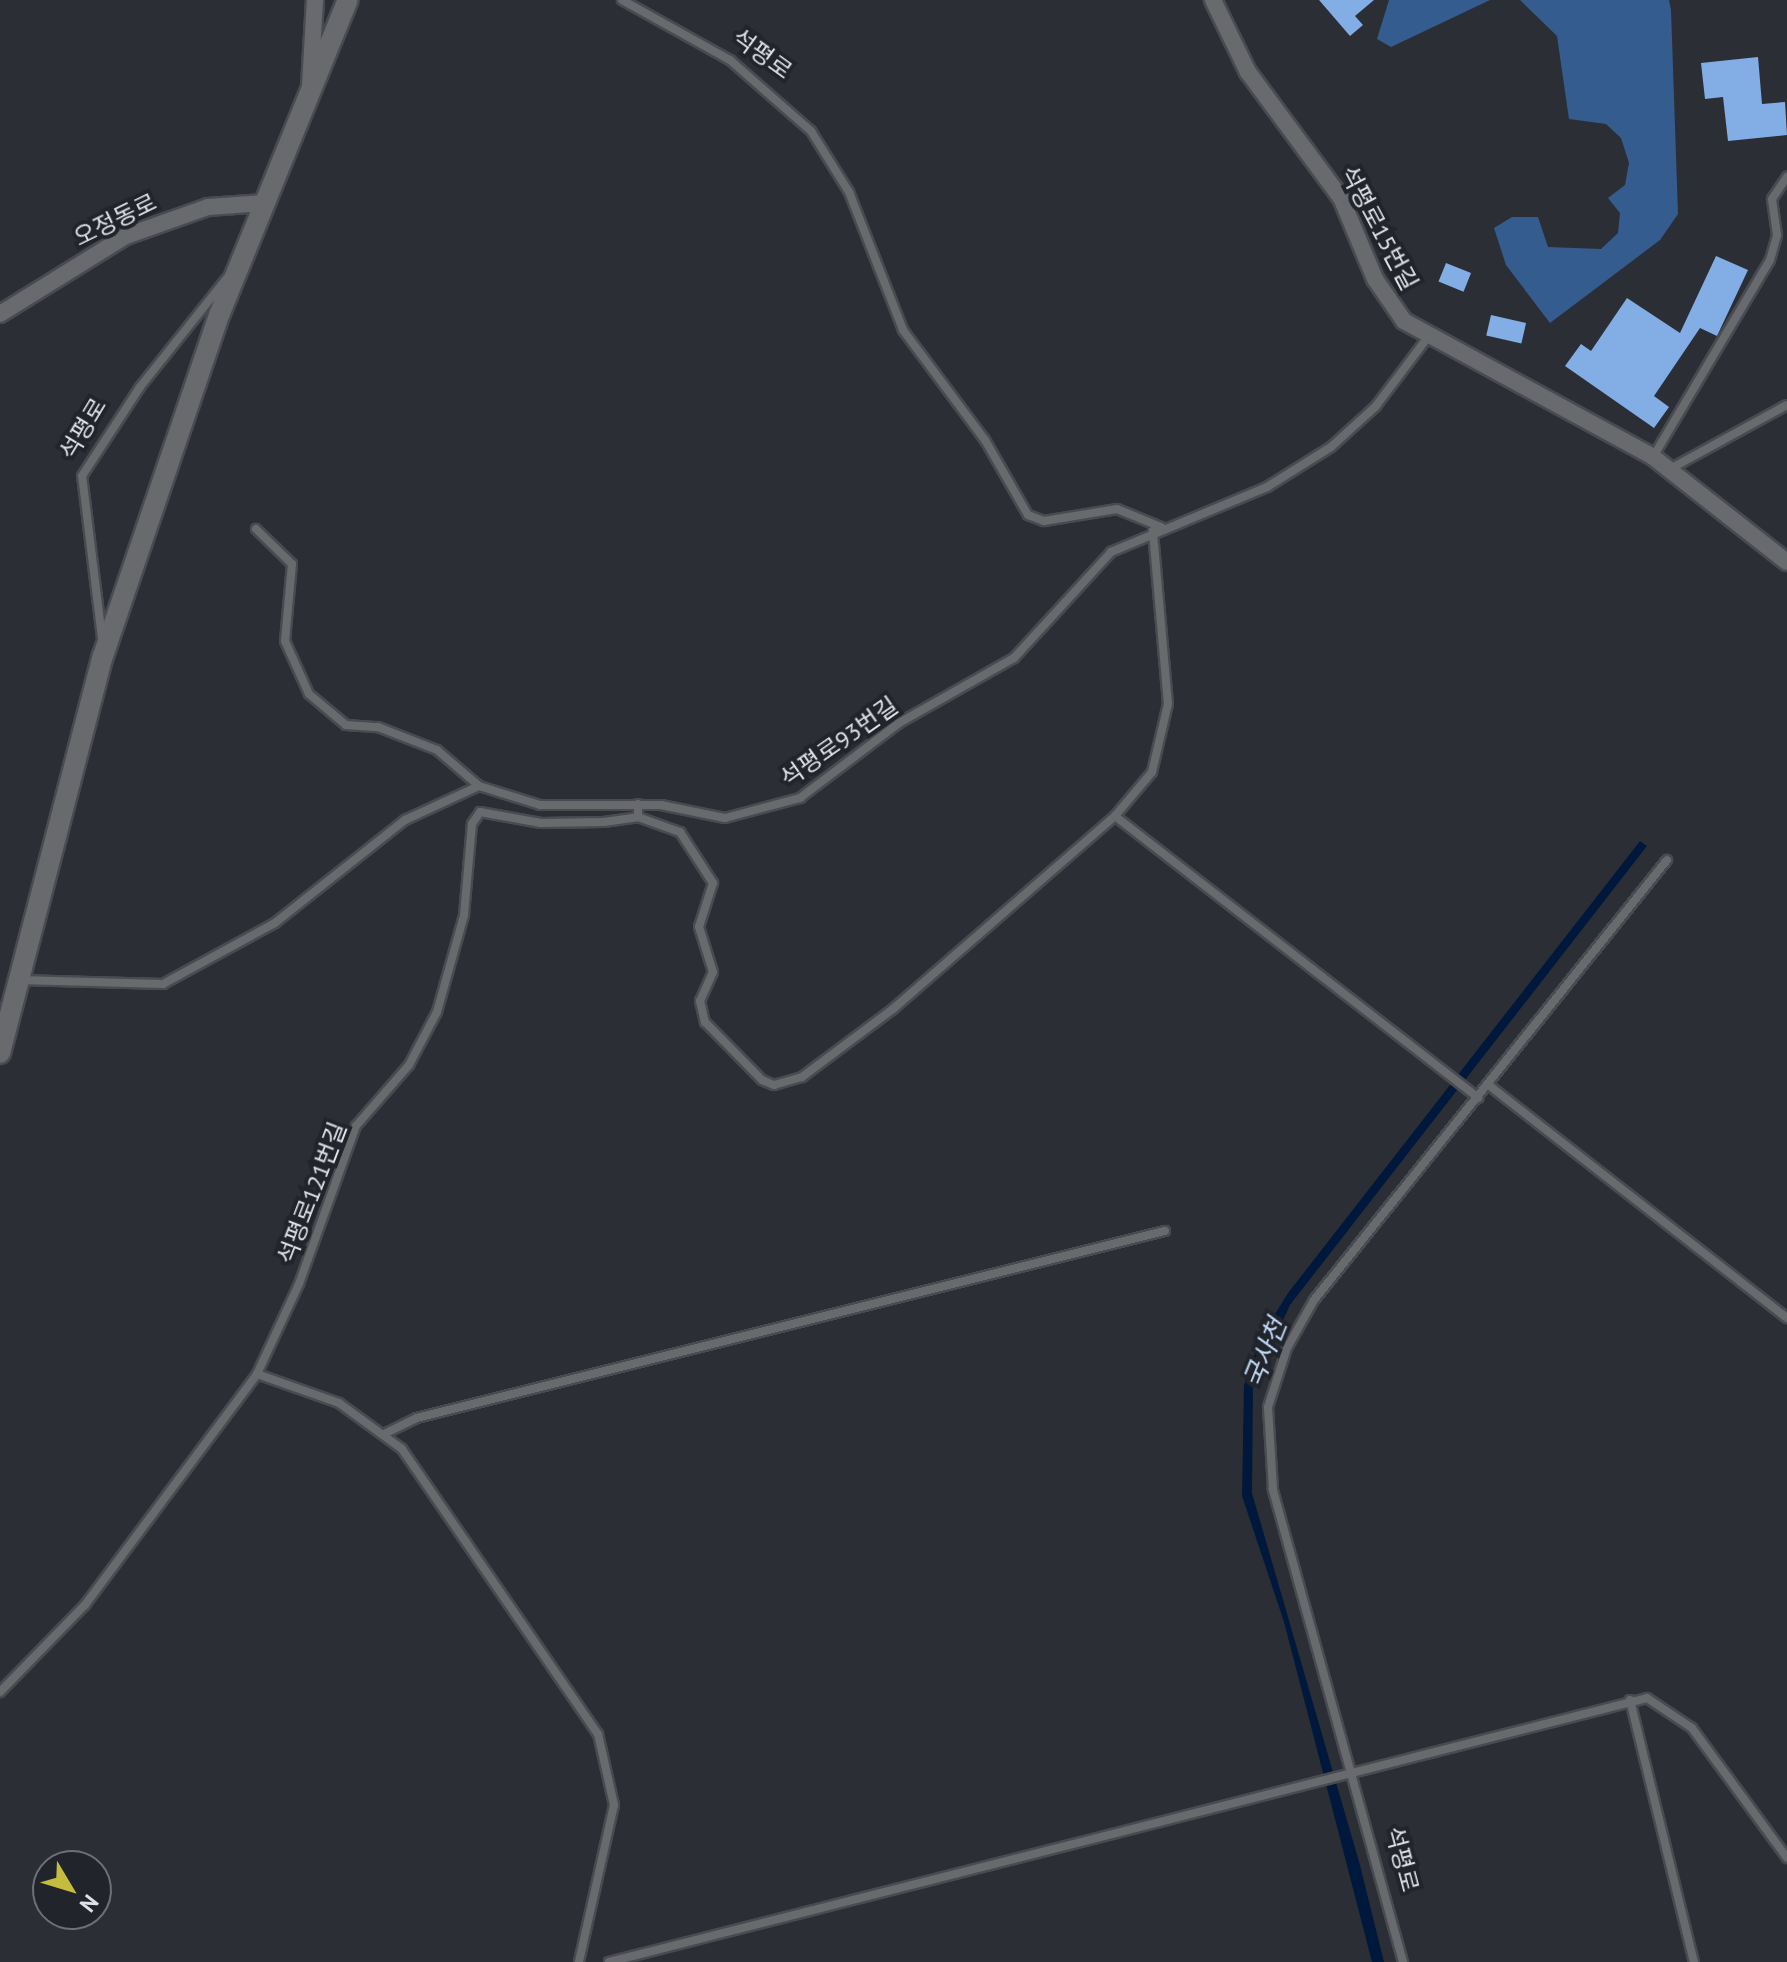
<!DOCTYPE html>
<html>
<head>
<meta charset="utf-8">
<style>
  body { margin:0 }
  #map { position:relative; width:1787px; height:1962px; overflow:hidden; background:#2b2f35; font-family:"PT Sans","Noto Sans KR",sans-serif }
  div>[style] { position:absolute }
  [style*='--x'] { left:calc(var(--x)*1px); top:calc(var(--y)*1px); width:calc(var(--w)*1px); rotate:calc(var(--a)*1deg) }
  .forest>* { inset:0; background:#355c8f }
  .water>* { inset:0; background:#00183b }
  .building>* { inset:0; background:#83ade5; transform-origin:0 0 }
  .roads { filter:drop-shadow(2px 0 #484b51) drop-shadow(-2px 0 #484b51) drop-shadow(0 2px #484b51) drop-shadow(0 -2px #484b51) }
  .service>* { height:8px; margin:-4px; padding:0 4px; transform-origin:4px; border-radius:4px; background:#686a6d }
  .minor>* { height:16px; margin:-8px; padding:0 8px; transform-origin:8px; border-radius:8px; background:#686a6d }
  .tertiary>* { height:20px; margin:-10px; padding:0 10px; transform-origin:10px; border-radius:10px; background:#686a6d }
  span { translate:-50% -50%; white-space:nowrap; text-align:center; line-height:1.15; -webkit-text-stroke:8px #21252b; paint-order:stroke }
  .street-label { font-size:24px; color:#dfe1e5 }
  .water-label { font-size:26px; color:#c2d9f8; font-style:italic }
  .north { position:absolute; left:32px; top:1850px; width:80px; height:80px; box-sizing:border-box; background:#21252b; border:2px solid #6d7075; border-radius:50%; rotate:128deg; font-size:22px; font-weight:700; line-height:32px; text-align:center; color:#dfe1e5 }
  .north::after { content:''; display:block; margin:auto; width:28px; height:36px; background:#c4bc3e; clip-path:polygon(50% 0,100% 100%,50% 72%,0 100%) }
</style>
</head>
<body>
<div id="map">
  <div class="forest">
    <div style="clip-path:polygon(1389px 0,1490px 0,1391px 47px,1377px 39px)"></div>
    <div style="clip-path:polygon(1520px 0,1669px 0,1671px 10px,1678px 214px,1660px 240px,1550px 323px,1506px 265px,1494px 228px,1512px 217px,1538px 217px,1548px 247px,1601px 249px,1618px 233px,1620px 213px,1608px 198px,1625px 185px,1629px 163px,1621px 138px,1606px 124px,1569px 119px,1557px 36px)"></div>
  </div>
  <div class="water">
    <div style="clip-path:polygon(1640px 841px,1647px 846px,1290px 1305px,1253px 1385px,1252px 1493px,1360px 1865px,1384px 1962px,1372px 1962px,1284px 1622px,1242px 1496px,1244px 1385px,1260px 1338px,1288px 1293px)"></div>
  </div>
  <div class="building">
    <div style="clip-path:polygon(1319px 0,1374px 0,1355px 16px,1363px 25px,1350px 36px)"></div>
    <div style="clip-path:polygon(1758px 57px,1762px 104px,1785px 102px,1787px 135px,1728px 141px,1723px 97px,1705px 99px,1701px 63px)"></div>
    <div style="clip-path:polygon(1716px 256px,1748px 270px,1717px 336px,1700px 328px,1654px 396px,1669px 407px,1654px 428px,1565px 366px,1581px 344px,1591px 351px,1627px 298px,1680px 333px)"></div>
    <div style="left:1446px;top:263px;width:27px;height:20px;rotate:22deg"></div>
    <div style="left:1491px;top:315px;width:36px;height:21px;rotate:13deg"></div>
  </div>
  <div class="roads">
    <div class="service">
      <div style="--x:622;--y:0;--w:124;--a:29.1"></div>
      <div style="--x:730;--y:60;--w:108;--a:41.2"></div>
      <div style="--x:811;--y:131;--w:72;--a:58.1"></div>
      <div style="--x:849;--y:192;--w:148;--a:68.6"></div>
      <div style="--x:903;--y:330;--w:137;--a:53.3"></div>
      <div style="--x:985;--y:440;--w:86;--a:60.2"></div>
      <div style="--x:1028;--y:515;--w:17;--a:21"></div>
      <div style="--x:1044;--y:521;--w:74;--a:-9.3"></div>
      <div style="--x:1117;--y:509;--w:48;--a:22.2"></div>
      <div style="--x:1653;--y:457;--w:229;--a:-59.3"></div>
      <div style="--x:1770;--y:260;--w:26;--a:-74"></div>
      <div style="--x:1777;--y:235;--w:36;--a:-98"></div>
      <div style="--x:1772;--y:199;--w:27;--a:-56"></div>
      <div style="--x:1670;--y:469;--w:133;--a:-28.7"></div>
      <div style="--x:256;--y:529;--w:50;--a:44.2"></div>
      <div style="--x:292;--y:564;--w:77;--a:95.2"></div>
      <div style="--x:285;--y:641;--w:58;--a:65.6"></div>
      <div style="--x:309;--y:694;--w:48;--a:40"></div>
      <div style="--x:346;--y:725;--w:32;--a:4"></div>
      <div style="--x:378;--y:727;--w:63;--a:21.3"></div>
      <div style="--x:437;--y:750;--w:55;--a:40.6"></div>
      <div style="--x:102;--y:638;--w:163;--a:-97"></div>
      <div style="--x:82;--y:476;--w:106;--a:-56.9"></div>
      <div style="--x:140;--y:387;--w:139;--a:-51.4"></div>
      <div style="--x:1115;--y:816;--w:460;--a:37.8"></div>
      <div style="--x:638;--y:817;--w:45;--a:19.7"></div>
      <div style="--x:680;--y:832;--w:61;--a:57.1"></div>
      <div style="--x:713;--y:883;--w:46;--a:107.7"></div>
      <div style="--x:699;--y:927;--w:47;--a:72.7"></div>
      <div style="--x:713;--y:972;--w:32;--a:114"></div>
      <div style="--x:700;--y:1001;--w:22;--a:77"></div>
      <div style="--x:705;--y:1022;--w:81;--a:45.5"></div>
      <div style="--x:762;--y:1080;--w:13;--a:23"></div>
      <div style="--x:774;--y:1085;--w:29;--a:-16"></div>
      <div style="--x:802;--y:1077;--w:114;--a:-36.8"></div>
      <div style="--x:893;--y:1009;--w:294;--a:-41"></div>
      <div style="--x:1115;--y:816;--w:57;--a:-49.9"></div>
      <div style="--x:1152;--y:772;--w:70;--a:-76.8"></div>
      <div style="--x:1168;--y:704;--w:174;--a:-95"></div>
      <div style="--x:19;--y:980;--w:144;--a:1.6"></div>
      <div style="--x:163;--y:984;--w:128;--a:-28.6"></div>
      <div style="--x:275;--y:923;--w:166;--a:-38.4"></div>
      <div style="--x:405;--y:820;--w:81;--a:-24.7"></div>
      <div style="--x:479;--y:786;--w:64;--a:17.3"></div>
      <div style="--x:540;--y:805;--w:121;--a:0"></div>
      <div style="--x:661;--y:805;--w:65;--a:11.5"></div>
      <div style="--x:725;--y:818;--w:78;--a:-14.9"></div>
      <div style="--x:800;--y:798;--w:124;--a:-37.1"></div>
      <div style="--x:899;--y:723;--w:132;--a:-29.5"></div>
      <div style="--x:1014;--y:658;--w:144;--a:-47.5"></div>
      <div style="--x:1111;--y:552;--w:169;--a:-22.6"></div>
      <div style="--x:1267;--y:487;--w:75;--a:-32"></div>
      <div style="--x:1331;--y:447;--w:61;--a:-42.3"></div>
      <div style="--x:1376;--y:406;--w:86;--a:-53"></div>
      <div style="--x:1490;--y:1086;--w:377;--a:38"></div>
      <div style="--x:257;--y:1374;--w:87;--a:19.5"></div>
      <div style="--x:339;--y:1403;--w:78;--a:36.1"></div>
      <div style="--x:402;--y:1449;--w:346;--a:55.5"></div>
      <div style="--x:598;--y:1734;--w:73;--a:77.3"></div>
      <div style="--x:614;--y:1805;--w:161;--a:102.6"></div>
      <div style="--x:386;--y:1433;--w:34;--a:-26"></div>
      <div style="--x:417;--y:1418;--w:771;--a:-14.04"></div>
      <div style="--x:0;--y:1692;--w:122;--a:-45.7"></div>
      <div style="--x:85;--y:1605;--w:288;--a:-53.3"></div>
      <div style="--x:257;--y:1374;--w:99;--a:-65"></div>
      <div style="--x:299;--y:1284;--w:168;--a:-70.2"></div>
      <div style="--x:356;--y:1126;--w:81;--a:-49"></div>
      <div style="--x:409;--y:1065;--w:60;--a:-62.2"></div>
      <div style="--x:437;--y:1012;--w:101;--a:-74.4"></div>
      <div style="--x:464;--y:915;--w:91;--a:-85"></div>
      <div style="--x:472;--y:824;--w:14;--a:-56"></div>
      <div style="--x:480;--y:812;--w:62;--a:10.2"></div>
      <div style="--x:541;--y:823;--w:63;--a:-0.9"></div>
      <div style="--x:604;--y:822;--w:34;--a:-8"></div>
      <div style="--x:638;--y:817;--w:13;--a:-90"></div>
      <div style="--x:1630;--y:1700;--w:270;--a:76.3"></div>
      <div style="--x:609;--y:1962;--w:1071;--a:-14.27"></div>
      <div style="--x:1647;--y:1698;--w:54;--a:33.7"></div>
      <div style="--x:1692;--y:1728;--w:161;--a:53.8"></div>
      <div style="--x:1403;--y:1962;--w:491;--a:-105.4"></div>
      <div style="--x:1273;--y:1489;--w:82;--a:-93.5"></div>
      <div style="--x:1268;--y:1407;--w:62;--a:-72.1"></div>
      <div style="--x:1287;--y:1348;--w:55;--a:-60.6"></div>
      <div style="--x:1314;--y:1300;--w:564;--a:-51.26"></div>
    </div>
    <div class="minor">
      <div style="--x:1213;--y:0;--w:80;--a:64.1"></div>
      <div style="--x:1248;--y:72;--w:157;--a:53.6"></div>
      <div style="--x:1341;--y:198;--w:88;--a:67.2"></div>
      <div style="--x:1375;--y:279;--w:51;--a:55.4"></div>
      <div style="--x:1404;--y:321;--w:284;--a:28.6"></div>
      <div style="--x:1653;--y:457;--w:170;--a:38.1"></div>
      <div style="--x:310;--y:86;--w:86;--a:-86.7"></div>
      <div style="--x:0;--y:314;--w:148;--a:-31.8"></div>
      <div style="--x:126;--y:236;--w:87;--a:-19.5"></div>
      <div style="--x:208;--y:207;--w:56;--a:-4.1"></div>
    </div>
    <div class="tertiary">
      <div style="--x:0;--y:1053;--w:410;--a:-75.5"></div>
      <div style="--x:103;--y:656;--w:362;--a:-71.2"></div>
      <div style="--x:220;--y:313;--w:338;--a:-67.8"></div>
    </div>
  </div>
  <div class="street-label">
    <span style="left:762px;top:54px;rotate:36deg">석평로</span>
    <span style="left:115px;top:220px;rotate:-26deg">오정동로</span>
    <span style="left:1379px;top:228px;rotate:62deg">석평로15번길</span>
    <span style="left:83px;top:429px;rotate:-59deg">석평로</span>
    <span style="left:839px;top:742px;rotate:-35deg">석평로93번길</span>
    <span style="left:312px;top:1193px;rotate:-69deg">석평로121번길</span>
    <span style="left:1402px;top:1859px;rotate:75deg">석평로</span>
  </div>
  <div class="water-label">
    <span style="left:1265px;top:1353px;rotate:-68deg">국사천</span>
  </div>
  <div class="north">N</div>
</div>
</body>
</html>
